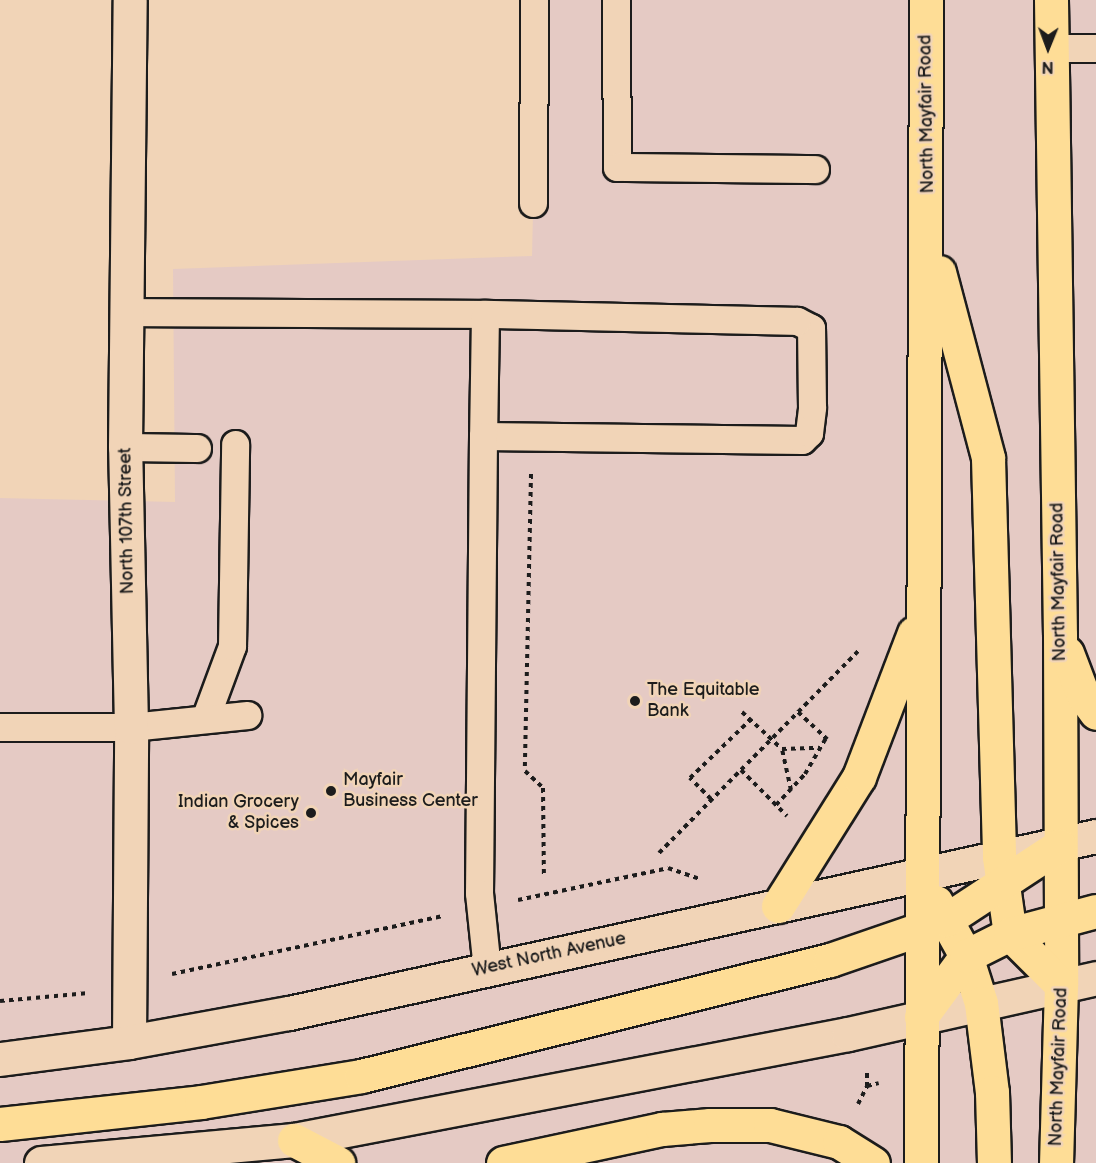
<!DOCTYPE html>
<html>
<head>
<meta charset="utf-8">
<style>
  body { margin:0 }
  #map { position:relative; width:1096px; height:1163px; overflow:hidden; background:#f1d4b7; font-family:"Balsamiq Sans",sans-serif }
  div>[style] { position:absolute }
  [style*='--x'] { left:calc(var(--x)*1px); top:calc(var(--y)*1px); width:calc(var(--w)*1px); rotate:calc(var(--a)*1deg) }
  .built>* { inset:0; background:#e5cac4 }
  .path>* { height:4px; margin-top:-2px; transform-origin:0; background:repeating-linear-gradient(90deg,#1c1c1c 0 4.5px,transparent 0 9px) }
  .roads { filter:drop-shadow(2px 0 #1c1c1c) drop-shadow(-2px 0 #1c1c1c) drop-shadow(0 2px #1c1c1c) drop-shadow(0 -2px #1c1c1c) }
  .lane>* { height:27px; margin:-13.5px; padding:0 13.5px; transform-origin:13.5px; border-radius:13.5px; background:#f1d4b7 }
  .street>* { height:33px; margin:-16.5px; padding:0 16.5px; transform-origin:16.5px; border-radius:16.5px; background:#f1d4b7 }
  .secondary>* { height:33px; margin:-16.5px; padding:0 16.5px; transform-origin:16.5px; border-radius:16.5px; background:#f1d4b7 }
  .primary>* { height:33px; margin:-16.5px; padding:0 16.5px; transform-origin:16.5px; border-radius:16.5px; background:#fedd96 }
  .dots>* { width:16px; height:16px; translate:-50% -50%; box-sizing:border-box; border:3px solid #f1d4b7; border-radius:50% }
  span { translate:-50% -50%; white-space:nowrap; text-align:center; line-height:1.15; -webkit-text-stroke:5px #f1d4b7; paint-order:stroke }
  .street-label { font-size:18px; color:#1c1c1c }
  .poi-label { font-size:18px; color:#1c1c1c }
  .left { translate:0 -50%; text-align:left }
  .right { translate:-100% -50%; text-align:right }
  .north { position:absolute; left:1018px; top:18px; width:60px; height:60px; -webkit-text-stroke:4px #f1d4b7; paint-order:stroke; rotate:181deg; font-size:16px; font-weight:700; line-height:24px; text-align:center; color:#1c1c1c }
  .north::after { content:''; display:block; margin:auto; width:21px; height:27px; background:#1c1c1c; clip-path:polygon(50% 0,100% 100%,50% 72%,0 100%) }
</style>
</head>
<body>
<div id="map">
  <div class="built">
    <div style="clip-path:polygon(538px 0,1096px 0,1096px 1163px,0 1163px,0 498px,175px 502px,173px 269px,532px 256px)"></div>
  </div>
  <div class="path">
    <div style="--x:531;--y:474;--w:297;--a:91.2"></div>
    <div style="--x:525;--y:771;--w:25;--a:43"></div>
    <div style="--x:543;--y:788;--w:89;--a:89.4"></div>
    <div style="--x:742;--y:712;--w:54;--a:42.8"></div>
    <div style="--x:798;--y:712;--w:40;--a:43"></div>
    <div style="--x:741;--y:770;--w:65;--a:45"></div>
    <div style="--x:791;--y:790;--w:42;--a:-102.4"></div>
    <div style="--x:782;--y:749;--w:37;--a:-2"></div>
    <div style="--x:711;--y:799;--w:30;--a:-135"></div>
    <div style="--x:690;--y:778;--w:83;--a:-44"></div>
    <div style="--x:776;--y:805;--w:42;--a:-46.9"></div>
    <div style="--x:805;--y:774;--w:42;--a:-59.7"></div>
    <div style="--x:659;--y:853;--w:285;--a:-45.4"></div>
    <div style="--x:518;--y:900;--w:153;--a:-12"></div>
    <div style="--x:668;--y:868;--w:34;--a:19"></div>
    <div style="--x:172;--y:974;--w:277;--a:-12.1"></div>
    <div style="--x:0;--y:1001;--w:89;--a:-5.1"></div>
    <div style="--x:867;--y:1073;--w:13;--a:90"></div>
    <div style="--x:867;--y:1086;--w:12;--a:-14"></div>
    <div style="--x:858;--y:1104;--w:20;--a:-63"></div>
  </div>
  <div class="roads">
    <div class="lane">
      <div style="--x:616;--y:0;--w:167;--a:89.7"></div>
      <div style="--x:617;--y:167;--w:198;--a:0.6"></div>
      <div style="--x:1051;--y:48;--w:45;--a:0"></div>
      <div style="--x:533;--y:203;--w:203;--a:-89.7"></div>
      <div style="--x:127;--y:312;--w:358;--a:0.3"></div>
      <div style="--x:483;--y:436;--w:319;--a:0.7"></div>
      <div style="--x:802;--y:440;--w:10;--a:-45"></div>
      <div style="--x:809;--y:433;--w:26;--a:-83"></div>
      <div style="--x:812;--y:407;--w:79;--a:-90.7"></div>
      <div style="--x:811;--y:328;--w:16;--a:-153"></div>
      <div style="--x:797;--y:321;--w:312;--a:-178.7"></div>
      <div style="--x:485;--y:314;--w:122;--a:90.9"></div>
      <div style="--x:483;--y:436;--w:457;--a:90.5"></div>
      <div style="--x:479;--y:893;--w:76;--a:84"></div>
      <div style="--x:125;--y:447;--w:72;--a:0.8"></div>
      <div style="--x:205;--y:719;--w:78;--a:-69.7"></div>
      <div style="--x:232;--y:646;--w:202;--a:-89.1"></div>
      <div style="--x:0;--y:727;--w:131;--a:0"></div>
      <div style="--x:131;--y:727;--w:117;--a:-5.9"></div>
    </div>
    <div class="street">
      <div style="--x:129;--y:1042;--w:315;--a:-89.6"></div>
      <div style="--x:131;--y:727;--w:280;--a:-91.2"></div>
      <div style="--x:125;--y:447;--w:447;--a:-89.4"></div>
    </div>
    <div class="secondary">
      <div style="--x:0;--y:1059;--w:130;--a:-7.5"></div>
      <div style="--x:129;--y:1042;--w:163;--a:-10.3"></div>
      <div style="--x:289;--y:1013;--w:826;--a:-12.37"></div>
      <div style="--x:41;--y:1163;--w:254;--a:-5.2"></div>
      <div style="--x:294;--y:1140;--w:564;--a:-10.83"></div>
      <div style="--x:848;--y:1034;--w:254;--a:-12.7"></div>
    </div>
    <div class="primary">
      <div style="--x:1051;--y:0;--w:635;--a:89.19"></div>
      <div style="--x:1060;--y:635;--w:350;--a:89.8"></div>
      <div style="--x:1061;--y:985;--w:178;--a:91.6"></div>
      <div style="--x:939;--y:272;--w:192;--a:75.2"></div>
      <div style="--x:988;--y:458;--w:399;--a:88.4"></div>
      <div style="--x:999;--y:857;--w:78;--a:81.9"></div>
      <div style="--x:1010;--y:934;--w:72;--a:45"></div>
      <div style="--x:1067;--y:653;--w:45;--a:69.1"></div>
      <div style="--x:1083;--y:695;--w:22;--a:54"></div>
      <div style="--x:936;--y:902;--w:62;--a:60.9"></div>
      <div style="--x:966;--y:956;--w:49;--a:72.3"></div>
      <div style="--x:981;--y:1003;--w:90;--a:83"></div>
      <div style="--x:992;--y:1092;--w:71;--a:88.4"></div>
      <div style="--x:778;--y:906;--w:152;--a:-57.9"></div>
      <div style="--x:859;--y:777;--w:154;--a:-69.1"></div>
      <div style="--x:921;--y:1017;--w:76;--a:-53.6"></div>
      <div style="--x:966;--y:956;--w:49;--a:-26.6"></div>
      <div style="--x:1010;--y:934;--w:89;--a:-15"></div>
      <div style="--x:0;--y:1124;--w:202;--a:-6.2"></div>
      <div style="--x:201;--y:1102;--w:162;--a:-9.2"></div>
      <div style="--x:361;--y:1076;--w:483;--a:-13.9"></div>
      <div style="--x:830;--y:960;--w:123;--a:-19"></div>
      <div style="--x:946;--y:920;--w:136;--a:-33.3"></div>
      <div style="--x:294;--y:1140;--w:50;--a:27.6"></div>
      <div style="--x:503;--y:1163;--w:163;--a:-12.1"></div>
      <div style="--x:662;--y:1129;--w:48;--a:-4.8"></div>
      <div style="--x:710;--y:1125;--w:60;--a:0"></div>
      <div style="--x:770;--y:1125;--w:71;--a:13.8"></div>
      <div style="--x:839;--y:1142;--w:40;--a:32"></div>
      <div style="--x:921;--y:1163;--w:1163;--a:-89.75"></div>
    </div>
  </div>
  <div class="dots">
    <div style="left:635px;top:701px;background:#1c1c1c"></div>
    <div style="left:331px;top:791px;background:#1c1c1c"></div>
    <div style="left:311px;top:813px;background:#1c1c1c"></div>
  </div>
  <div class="street-label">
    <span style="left:927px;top:114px;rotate:-91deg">North Mayfair Road</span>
    <span style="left:127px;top:521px;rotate:-91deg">North 107th Street</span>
    <span style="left:1059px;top:582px;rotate:-91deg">North Mayfair Road</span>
    <span style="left:549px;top:955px;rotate:-12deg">West North Avenue</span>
    <span style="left:1059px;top:1067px;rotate:-88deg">North Mayfair Road</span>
  </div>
  <div class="poi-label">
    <span class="left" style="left:647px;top:701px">The Equitable<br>Bank</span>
    <span class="left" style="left:343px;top:791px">Mayfair<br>Business Center</span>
    <span class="right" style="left:299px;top:813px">Indian Grocery<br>&amp; Spices</span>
  </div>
  <div class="north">N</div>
</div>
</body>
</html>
